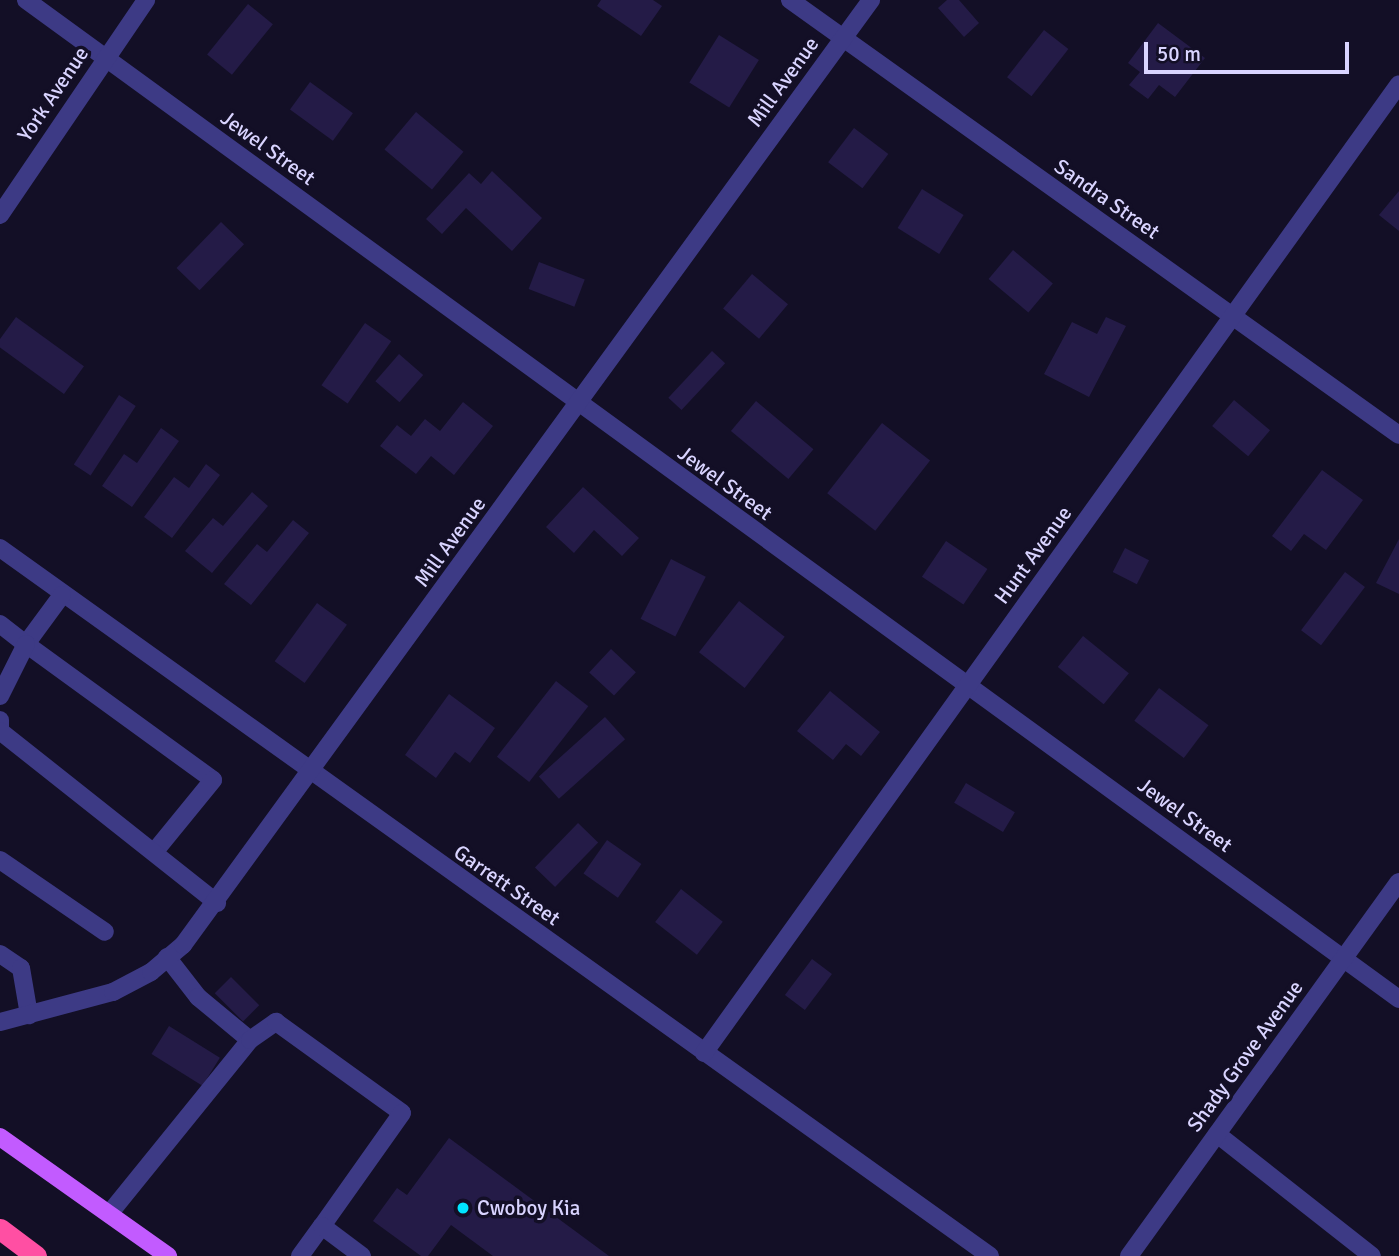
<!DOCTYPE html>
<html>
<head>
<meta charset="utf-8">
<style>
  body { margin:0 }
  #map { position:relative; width:1399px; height:1256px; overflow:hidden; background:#130f26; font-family:Signika,sans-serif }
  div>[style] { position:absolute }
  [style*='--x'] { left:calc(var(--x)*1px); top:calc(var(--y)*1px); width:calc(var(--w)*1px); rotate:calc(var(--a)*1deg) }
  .building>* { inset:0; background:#241b47; transform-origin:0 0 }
  .minor>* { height:18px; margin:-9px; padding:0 9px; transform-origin:9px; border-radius:9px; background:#3d3a85 }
  .major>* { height:18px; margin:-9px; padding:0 9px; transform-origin:9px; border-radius:9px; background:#c25bff }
  .highway>* { height:21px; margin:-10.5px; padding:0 10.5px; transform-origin:10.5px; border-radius:10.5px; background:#ff4fa3 }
  .dots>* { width:19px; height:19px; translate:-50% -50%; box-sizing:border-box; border:4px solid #130f26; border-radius:50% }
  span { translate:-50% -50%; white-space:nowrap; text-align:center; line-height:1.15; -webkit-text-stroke:7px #130f26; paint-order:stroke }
  .street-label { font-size:21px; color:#d9d4ff }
  .poi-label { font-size:21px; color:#d9d4ff }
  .left { translate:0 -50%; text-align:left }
  .scale { position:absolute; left:1144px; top:42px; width:205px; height:32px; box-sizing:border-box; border:4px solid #d9d4ff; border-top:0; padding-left:9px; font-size:21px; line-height:24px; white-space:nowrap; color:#d9d4ff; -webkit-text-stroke:5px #130f26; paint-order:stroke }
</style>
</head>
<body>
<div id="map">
  <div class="building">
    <div style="clip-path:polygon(601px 0,653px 0,662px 6px,641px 36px,597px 6px)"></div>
    <div style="clip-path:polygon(947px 0,959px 0,979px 23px,964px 37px,938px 8px)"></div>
    <div style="left:248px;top:4px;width:32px;height:65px;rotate:39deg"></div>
    <div style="clip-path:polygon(1158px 23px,1205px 58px,1175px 97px,1159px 85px,1148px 99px,1129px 85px,1140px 72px,1128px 63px)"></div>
    <div style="left:1044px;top:30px;width:31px;height:60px;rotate:38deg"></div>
    <div style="left:719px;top:35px;width:47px;height:56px;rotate:32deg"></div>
    <div style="left:310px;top:82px;width:53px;height:34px;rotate:36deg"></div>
    <div style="left:416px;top:112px;width:62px;height:49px;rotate:40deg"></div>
    <div style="left:854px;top:128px;width:43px;height:43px;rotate:37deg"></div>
    <div style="clip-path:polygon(492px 171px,542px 218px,512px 251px,466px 208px,442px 234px,426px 219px,469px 173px,481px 184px)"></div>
    <div style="left:922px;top:189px;width:49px;height:46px;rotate:32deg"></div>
    <div style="clip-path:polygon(1399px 191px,1399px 231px,1379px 215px)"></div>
    <div style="left:221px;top:222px;width:32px;height:64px;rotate:44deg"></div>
    <div style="left:1013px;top:250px;width:52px;height:38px;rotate:40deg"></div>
    <div style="left:539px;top:262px;width:49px;height:29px;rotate:21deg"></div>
    <div style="left:752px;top:274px;width:47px;height:45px;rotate:40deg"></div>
    <div style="left:16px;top:317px;width:84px;height:34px;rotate:36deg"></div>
    <div style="clip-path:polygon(1106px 317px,1126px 326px,1089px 397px,1044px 374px,1072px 322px,1097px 334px)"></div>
    <div style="left:365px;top:323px;width:32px;height:76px;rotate:35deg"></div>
    <div style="left:712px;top:351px;width:18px;height:64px;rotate:43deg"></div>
    <div style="left:399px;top:354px;width:32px;height:36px;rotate:41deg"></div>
    <div style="left:119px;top:395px;width:20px;height:83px;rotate:33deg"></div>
    <div style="left:1234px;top:400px;width:47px;height:34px;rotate:40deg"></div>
    <div style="left:756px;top:401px;width:75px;height:39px;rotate:40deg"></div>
    <div style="clip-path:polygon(463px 402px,493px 426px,454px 475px,431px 456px,416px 474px,380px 446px,397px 425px,411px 436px,425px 419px,440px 431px)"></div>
    <div style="left:882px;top:423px;width:61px;height:89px;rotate:38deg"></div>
    <div style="clip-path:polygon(161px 428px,179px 441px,132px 507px,102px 486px,124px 454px,137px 463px)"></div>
    <div style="clip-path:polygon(206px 464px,220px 475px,172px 538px,144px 517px,174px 477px,189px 488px)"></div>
    <div style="clip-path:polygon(1322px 470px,1363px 500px,1326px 550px,1304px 534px,1291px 551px,1272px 536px)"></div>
    <div style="clip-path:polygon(583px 487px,639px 538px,622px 556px,594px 530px,574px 553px,546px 527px)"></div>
    <div style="clip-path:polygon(252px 492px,268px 506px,212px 573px,185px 551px,213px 518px,223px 526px)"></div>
    <div style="clip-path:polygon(293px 520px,309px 533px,251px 605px,224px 584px,257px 544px,267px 552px)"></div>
    <div style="clip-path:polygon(1399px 539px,1399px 594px,1376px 583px)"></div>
    <div style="left:946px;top:541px;width:50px;height:43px;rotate:34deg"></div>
    <div style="left:1125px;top:548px;width:27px;height:27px;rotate:27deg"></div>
    <div style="left:671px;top:559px;width:39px;height:67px;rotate:27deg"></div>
    <div style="left:1345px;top:572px;width:25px;height:73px;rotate:37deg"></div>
    <div style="left:739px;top:601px;width:58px;height:65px;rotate:38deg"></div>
    <div style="left:317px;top:603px;width:37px;height:72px;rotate:36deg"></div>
    <div style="left:1083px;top:636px;width:59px;height:40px;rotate:39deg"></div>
    <div style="left:611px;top:649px;width:34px;height:32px;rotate:43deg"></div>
    <div style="left:556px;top:681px;width:41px;height:96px;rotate:38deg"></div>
    <div style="left:1159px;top:688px;width:62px;height:41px;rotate:37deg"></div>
    <div style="clip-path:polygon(830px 691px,880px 732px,861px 756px,846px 744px,833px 760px,797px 731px)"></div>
    <div style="clip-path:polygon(449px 694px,495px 728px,470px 763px,455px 752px,436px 778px,405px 755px)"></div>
    <div style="left:605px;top:717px;width:30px;height:89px;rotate:48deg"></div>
    <div style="left:966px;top:783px;width:57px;height:23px;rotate:31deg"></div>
    <div style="left:578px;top:823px;width:28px;height:62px;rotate:44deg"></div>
    <div style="left:607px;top:840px;width:42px;height:41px;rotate:35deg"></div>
    <div style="left:681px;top:889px;width:53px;height:42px;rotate:38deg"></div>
    <div style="left:812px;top:959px;width:25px;height:45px;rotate:37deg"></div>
    <div style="left:231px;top:977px;width:40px;height:23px;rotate:45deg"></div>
    <div style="left:169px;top:1026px;width:60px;height:33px;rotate:32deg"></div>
    <div style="clip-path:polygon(449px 1138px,609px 1256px,493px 1256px,451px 1225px,428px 1256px,421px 1256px,373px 1221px,397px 1188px,407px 1195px)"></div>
  </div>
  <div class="minor">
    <div style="--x:26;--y:0;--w:1698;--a:36.04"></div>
    <div style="--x:790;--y:0;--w:748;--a:35.54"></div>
    <div style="--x:0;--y:215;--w:260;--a:-55.8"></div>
    <div style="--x:0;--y:548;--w:1217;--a:35.57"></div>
    <div style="--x:62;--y:595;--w:61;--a:126.3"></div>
    <div style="--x:26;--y:644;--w:231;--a:36"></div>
    <div style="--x:213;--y:780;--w:92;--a:129.2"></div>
    <div style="--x:0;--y:624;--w:33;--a:38"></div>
    <div style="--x:26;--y:644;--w:58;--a:116.6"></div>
    <div style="--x:0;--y:720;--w:11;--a:90"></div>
    <div style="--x:0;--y:731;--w:277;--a:38.4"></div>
    <div style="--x:0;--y:860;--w:127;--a:34.4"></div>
    <div style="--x:0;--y:954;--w:25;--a:34"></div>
    <div style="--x:21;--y:968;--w:48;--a:80.3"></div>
    <div style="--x:167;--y:957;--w:51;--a:52.2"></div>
    <div style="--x:198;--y:997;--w:67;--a:39.6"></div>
    <div style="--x:0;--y:1022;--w:117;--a:-14.9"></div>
    <div style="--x:113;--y:992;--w:43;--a:-27.8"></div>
    <div style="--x:151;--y:972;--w:42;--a:-40.2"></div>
    <div style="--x:183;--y:945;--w:1169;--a:-53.94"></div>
    <div style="--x:704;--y:1053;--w:1192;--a:-54.35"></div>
    <div style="--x:1217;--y:1134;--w:197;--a:38.2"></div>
    <div style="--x:109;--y:1214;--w:224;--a:-51"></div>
    <div style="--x:250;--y:1040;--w:32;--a:-35"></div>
    <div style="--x:276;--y:1022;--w:155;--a:35.8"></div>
    <div style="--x:402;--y:1113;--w:138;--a:125.3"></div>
    <div style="--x:300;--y:1256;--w:37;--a:-54"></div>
    <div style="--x:322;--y:1226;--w:50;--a:36.9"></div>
    <div style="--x:1129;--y:1256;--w:461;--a:-54.2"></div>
  </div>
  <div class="major">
    <div style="--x:0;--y:1137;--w:206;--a:35.3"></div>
  </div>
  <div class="highway">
    <div style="--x:0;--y:1229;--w:45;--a:36.9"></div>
  </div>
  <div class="dots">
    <div style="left:463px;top:1208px;background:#00e5ff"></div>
  </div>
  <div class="street-label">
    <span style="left:783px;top:82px;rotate:-54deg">Mill Avenue</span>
    <span style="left:53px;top:94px;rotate:-56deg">York Avenue</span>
    <span style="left:268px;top:148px;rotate:36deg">Jewel Street</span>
    <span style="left:1107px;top:199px;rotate:35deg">Sandra Street</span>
    <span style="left:725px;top:483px;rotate:36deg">Jewel Street</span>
    <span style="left:450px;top:542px;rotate:-54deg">Mill Avenue</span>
    <span style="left:1033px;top:555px;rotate:-54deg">Hunt Avenue</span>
    <span style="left:1185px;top:815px;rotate:36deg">Jewel Street</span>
    <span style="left:507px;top:885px;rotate:35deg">Garrett Street</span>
    <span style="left:1245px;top:1056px;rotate:-54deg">Shady Grove Avenue</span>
  </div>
  <div class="poi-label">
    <span class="left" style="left:477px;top:1208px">Cwoboy Kia</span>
  </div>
  <div class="scale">50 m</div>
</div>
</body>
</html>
